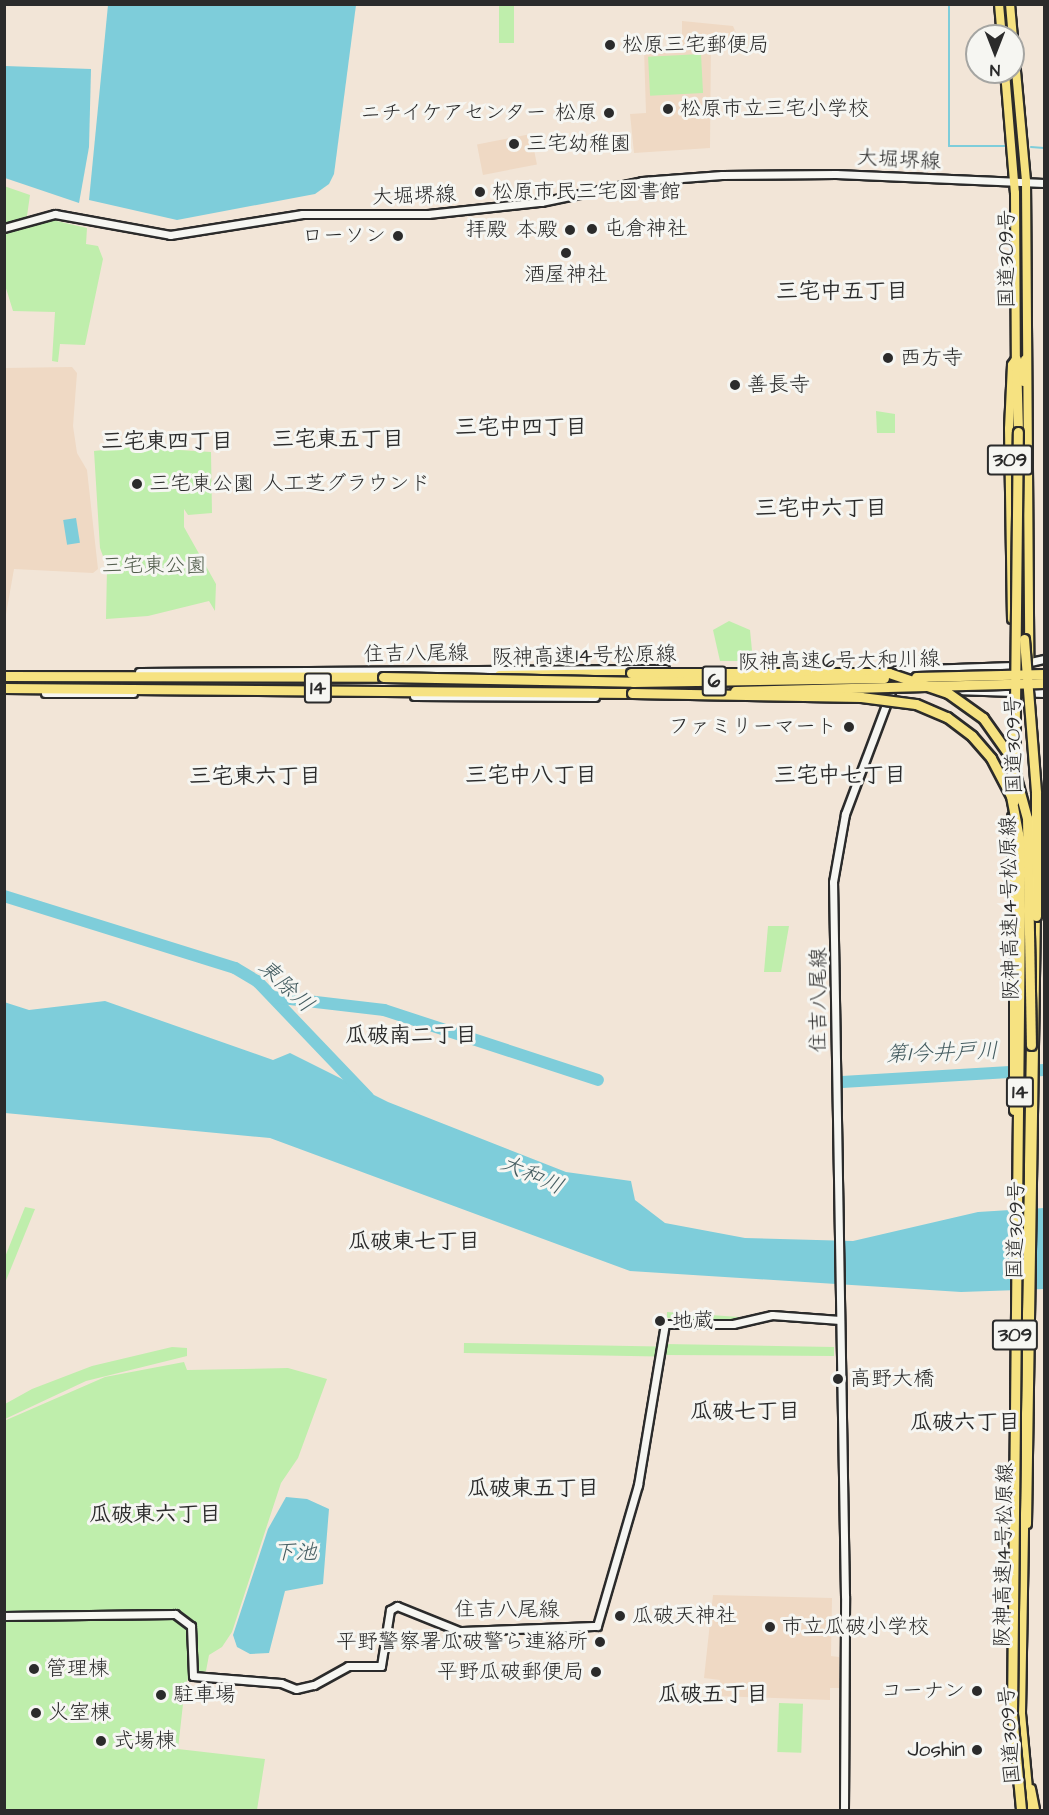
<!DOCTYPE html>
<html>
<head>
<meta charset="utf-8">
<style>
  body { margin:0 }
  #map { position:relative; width:1049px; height:1815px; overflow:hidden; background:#f2e5d7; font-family:"Architects Daughter","Klee One",sans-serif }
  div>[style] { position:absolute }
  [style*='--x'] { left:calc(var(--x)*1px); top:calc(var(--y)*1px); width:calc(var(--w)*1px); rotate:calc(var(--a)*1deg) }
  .built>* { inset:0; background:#efd9c4; transform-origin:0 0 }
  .green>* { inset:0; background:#bfeeac; transform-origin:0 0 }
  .water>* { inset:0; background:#7ecdda; transform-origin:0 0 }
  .stream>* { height:2px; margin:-1px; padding:0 1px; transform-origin:1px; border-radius:1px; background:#7ecdda }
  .river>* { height:12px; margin:-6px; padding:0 6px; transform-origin:6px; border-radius:6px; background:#7ecdda }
  .roads { filter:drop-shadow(2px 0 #2b2b2b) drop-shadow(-2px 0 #2b2b2b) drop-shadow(0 2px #2b2b2b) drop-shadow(0 -2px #2b2b2b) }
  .secondary>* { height:7px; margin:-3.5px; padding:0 3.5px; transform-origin:3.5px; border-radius:3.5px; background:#f6f6f2 }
  .trunk>* { height:8px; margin:-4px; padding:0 4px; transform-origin:4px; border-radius:4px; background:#f6e281 }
  .motorway>* { height:9px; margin:-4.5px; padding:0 4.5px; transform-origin:4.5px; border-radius:4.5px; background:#f6e281 }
  .bridges { filter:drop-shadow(2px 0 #2b2b2b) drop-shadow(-2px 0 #2b2b2b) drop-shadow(0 2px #2b2b2b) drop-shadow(0 -2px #2b2b2b) }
  .motorway-bridge>* { height:9px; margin:-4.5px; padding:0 4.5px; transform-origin:4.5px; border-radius:4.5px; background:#f6e281 }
  .dots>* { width:16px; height:16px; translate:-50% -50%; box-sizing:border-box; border:3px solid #f6f6f2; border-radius:50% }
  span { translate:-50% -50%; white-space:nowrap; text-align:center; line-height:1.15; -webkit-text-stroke:6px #f6f6f2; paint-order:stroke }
  .shield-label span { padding:2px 4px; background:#f6f6f2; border:2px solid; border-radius:4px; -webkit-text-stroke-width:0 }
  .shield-label { font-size:20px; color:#2b2b2b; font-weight:700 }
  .poi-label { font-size:21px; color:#2b2b2b }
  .left { translate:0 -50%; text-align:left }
  .right { translate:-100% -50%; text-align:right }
  .street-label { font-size:21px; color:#2b2b2b }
  .park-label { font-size:21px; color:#505c4b }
  .neighbourhood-label { font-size:22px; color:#2b2b2b; font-weight:700 }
  .water-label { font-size:22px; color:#445c60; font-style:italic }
  .frame { position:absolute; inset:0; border:6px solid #2b2b2b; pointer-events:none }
  .north { position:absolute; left:965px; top:24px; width:60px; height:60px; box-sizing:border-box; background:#f6f6f2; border:2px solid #a5a5a2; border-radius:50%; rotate:180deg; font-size:16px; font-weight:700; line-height:24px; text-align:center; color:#2b2b2b }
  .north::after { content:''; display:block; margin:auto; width:21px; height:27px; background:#2b2b2b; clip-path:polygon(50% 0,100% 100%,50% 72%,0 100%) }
</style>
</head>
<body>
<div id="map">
  <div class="built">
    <div style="clip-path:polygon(682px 21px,733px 26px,740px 42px,711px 42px,710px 148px,634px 153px,630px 114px,646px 113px,644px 49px,682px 52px)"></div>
    <div style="left:531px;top:134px;width:31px;height:55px;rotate:79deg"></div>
    <div style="clip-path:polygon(72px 367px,77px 373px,73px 426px,77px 453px,87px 470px,98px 569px,93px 573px,14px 569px,5px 620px,5px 368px)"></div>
    <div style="clip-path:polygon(713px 1595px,832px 1598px,831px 1656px,839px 1657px,839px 1688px,830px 1688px,830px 1700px,718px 1696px,720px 1680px,704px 1678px)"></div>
  </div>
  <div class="green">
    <div style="left:499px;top:5px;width:15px;height:38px"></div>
    <div style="left:701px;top:54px;width:39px;height:53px;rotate:87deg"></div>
    <div style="clip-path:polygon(4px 186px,30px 195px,27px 216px,5px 224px)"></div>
    <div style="clip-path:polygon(48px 219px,87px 228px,86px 244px,98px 246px,103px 259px,85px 345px,60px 344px,58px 362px,52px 361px,55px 312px,13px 311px,5px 285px,5px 234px)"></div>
    <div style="clip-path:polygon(876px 411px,895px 414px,895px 433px,877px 433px)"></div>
    <div style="clip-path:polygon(132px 447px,211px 452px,212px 513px,188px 515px,184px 509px,184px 527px,216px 584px,215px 611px,209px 601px,148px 616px,106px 619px,107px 567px,100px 548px,94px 451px)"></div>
    <div style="clip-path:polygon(729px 621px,750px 630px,753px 661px,720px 661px,713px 630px)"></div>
    <div style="clip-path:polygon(768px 926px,789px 926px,781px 972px,764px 972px)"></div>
    <div style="clip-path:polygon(25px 1207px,35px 1209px,5px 1283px,5px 1257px)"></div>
    <div style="clip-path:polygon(667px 1312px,739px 1317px,738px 1321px,667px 1318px)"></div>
    <div style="left:464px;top:1343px;width:194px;height:10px;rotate:1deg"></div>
    <div style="clip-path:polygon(665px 1344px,834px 1347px,834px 1356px,664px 1355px)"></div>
    <div style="clip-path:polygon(172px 1347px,187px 1348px,187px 1356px,86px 1381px,5px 1419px,5px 1404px,32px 1389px,92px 1366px)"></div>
    <div style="clip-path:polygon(184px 1362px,187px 1370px,288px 1368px,327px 1379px,298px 1458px,281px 1483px,232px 1632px,222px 1647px,209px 1655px,206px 1671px,189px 1676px,185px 1686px,178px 1749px,265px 1759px,257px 1810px,5px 1810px,4px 1421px,105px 1377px)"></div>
    <div style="left:779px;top:1703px;width:24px;height:49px;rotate:2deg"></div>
  </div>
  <div class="water">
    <div style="clip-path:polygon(108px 5px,356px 5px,334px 174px,329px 184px,315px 194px,177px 220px,89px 200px)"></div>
    <div style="clip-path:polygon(5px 66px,91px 69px,89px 147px,79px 203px,5px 178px)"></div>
    <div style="left:76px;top:518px;width:25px;height:13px;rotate:81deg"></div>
    <div style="clip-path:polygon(105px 1001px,273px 1060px,290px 1053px,388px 1102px,566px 1172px,631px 1181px,635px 1200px,665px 1223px,745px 1238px,853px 1241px,978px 1212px,1044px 1208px,1044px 1289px,961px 1292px,630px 1271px,270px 1138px,5px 1113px,4px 1002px,29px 1010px)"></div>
    <div style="clip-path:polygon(286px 1497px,307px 1499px,329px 1509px,323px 1584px,285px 1591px,269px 1653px,250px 1654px,237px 1647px,233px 1635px,268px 1529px)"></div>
  </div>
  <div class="stream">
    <div style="--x:949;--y:4;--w:142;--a:90"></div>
    <div style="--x:949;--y:146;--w:57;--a:0"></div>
    <div style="--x:1031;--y:147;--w:13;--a:4"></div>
  </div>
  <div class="river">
    <div style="--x:4;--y:896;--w:242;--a:17.3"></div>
    <div style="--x:235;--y:968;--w:26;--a:31"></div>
    <div style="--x:257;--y:981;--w:161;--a:46.3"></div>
    <div style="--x:273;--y:997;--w:112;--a:6.7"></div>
    <div style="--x:384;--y:1010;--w:225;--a:18.1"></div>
    <div style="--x:842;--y:1082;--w:202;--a:-3.4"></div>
  </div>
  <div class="roads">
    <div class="secondary">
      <div style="--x:4;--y:228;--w:53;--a:-15.4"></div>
      <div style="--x:55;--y:214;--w:117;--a:10.3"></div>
      <div style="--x:170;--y:235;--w:134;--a:-9"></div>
      <div style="--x:302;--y:214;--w:126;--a:0"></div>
      <div style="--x:428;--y:214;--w:114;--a:-6.1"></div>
      <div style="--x:541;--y:202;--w:103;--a:-11.7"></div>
      <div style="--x:642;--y:181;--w:80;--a:-4.3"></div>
      <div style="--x:722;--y:175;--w:114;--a:-0.5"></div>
      <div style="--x:836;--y:174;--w:208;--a:2.5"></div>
      <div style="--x:895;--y:670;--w:118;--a:-1.9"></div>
      <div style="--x:1013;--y:666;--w:32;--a:-13"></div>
      <div style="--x:139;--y:672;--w:526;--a:-0.33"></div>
      <div style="--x:954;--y:690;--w:90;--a:1.9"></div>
      <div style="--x:45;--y:693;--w:88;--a:0"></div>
      <div style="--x:414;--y:696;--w:181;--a:0.3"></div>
      <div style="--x:4;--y:1616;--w:171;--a:-0.7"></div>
      <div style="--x:175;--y:1614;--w:20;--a:37"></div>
      <div style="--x:191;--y:1626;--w:50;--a:87.7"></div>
      <div style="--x:193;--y:1676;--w:88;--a:4.5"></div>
      <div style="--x:281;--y:1683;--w:16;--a:22"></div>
      <div style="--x:296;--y:1689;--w:18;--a:-13"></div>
      <div style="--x:314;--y:1685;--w:39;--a:-29"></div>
      <div style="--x:348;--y:1666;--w:33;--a:0"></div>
      <div style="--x:381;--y:1666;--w:57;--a:-80.9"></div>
      <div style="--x:390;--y:1610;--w:8;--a:-30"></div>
      <div style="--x:397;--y:1606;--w:67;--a:22"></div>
      <div style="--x:459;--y:1631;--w:138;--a:-2.1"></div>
      <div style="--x:597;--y:1626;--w:147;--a:-73.8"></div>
      <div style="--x:638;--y:1485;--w:163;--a:-80.5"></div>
      <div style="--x:665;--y:1324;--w:68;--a:0"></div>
      <div style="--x:733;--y:1324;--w:40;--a:-13"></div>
      <div style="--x:772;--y:1315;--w:68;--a:4.2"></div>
      <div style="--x:844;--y:1810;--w:214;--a:-89.7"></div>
      <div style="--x:845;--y:1596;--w:714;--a:-90.96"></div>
      <div style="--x:833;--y:882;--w:69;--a:-80"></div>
      <div style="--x:845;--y:814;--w:154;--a:-69.4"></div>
    </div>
    <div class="trunk">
      <div style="--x:999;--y:4;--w:32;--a:85"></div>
      <div style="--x:1010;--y:4;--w:32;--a:85"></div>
      <div style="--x:1013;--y:38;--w:144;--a:84.8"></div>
      <div style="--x:1026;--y:181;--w:480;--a:89.6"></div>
      <div style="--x:1005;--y:72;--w:121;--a:85.3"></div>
      <div style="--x:1015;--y:193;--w:166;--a:89.7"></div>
      <div style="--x:1016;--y:359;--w:7;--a:124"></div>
      <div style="--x:1012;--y:365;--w:64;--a:92.7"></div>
      <div style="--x:1009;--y:429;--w:190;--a:89.1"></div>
      <div style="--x:1012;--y:853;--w:36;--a:-90"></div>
      <div style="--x:1027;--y:1524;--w:614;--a:-89.16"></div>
      <div style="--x:1031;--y:1789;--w:21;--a:79"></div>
    </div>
    <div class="motorway">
      <div style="--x:1016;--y:359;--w:73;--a:88.4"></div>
      <div style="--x:1023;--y:381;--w:22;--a:-85"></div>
      <div style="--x:499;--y:675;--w:132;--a:-0.9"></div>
      <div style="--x:4;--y:676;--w:385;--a:0.1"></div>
      <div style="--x:4;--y:688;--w:628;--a:0.46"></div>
      <div style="--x:1029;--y:1810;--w:97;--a:-95.3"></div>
      <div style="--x:1020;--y:1713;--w:668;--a:-89.06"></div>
    </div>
  </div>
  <div class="bridges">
    <div class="motorway-bridge">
      <div style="--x:1024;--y:639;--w:154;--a:85.5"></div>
      <div style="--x:1036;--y:793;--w:123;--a:90"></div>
      <div style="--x:631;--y:673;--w:258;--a:0"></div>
      <div style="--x:889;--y:673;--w:62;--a:18.7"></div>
      <div style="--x:948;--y:693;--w:43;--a:35.5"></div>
      <div style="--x:983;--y:718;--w:47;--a:54.6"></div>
      <div style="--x:1010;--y:756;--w:64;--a:74.7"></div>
      <div style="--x:1027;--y:818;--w:227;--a:89"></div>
      <div style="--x:383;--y:677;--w:250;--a:1.1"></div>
      <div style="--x:633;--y:682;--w:251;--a:-0.9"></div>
      <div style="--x:916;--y:677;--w:128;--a:-1.3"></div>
      <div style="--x:735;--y:691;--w:309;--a:-1.5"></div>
      <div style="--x:632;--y:693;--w:229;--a:1"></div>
      <div style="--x:861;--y:697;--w:55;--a:7.3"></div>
      <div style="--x:916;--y:704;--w:34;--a:23"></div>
      <div style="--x:947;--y:717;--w:31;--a:37"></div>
      <div style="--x:972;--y:736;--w:29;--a:49"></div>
      <div style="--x:991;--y:758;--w:43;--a:62.2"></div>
      <div style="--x:1011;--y:796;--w:43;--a:79.2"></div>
      <div style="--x:1019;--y:838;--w:72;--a:89.2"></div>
      <div style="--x:1020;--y:910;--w:804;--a:90.57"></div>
      <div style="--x:1012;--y:1714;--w:96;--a:84.6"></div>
      <div style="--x:1014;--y:801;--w:369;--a:-89.4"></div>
      <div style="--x:1014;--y:845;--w:265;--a:90"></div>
    </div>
  </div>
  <div class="dots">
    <div style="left:610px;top:45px;background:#2b2b2b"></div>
    <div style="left:668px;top:109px;background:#2b2b2b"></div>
    <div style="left:609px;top:113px;background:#2b2b2b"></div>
    <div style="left:514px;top:144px;background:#2b2b2b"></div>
    <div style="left:480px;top:192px;background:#2b2b2b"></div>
    <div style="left:592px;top:229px;background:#2b2b2b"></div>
    <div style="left:570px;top:230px;background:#2b2b2b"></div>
    <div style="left:398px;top:236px;background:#2b2b2b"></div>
    <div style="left:566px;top:253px;background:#2b2b2b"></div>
    <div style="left:888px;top:358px;background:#2b2b2b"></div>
    <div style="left:735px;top:385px;background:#2b2b2b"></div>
    <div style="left:137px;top:484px;background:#2b2b2b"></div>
    <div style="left:849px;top:727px;background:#2b2b2b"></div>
    <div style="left:660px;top:1321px;background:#2b2b2b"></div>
    <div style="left:838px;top:1379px;background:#2b2b2b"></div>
    <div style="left:620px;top:1616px;background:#2b2b2b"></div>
    <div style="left:770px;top:1627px;background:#2b2b2b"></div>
    <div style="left:600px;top:1642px;background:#2b2b2b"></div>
    <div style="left:34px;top:1669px;background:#2b2b2b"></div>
    <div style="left:596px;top:1672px;background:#2b2b2b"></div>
    <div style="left:977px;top:1691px;background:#2b2b2b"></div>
    <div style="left:161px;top:1695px;background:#2b2b2b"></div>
    <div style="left:36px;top:1713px;background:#2b2b2b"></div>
    <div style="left:101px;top:1741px;background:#2b2b2b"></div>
    <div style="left:977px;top:1750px;background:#2b2b2b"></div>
  </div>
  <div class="shield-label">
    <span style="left:1010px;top:460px">309</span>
    <span style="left:714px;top:681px">6</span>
    <span style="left:318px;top:688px">14</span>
    <span style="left:1020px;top:1092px">14</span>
    <span style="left:1015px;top:1335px">309</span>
  </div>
  <div class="poi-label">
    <span class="left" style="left:622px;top:45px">松原三宅郵便局</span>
    <span class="left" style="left:680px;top:109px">松原市立三宅小学校</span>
    <span class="right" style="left:597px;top:113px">ニチイケアセンター 松原</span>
    <span class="left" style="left:526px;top:144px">三宅幼稚園</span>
    <span class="left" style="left:492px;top:192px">松原市民三宅図書館</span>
    <span class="left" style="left:604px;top:229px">屯倉神社</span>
    <span class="right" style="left:558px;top:230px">拝殿 本殿</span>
    <span class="right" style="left:386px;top:236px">ローソン</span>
    <span style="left:566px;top:275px">酒屋神社</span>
    <span class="left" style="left:900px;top:358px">西方寺</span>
    <span class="left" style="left:747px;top:385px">善長寺</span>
    <span class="left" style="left:149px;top:484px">三宅東公園 人工芝グラウンド</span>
    <span class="right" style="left:837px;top:727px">ファミリーマート</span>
    <span class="left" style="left:672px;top:1321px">地蔵</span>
    <span class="left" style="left:850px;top:1379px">高野大橋</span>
    <span class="left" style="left:632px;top:1616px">瓜破天神社</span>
    <span class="left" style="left:782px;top:1627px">市立瓜破小学校</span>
    <span class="right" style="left:588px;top:1642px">平野警察署瓜破警ら連絡所</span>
    <span class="left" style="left:46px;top:1669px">管理棟</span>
    <span class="right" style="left:584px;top:1672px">平野瓜破郵便局</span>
    <span class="right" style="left:965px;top:1691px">コーナン</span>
    <span class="left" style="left:173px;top:1695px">駐車場</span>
    <span class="left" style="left:48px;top:1713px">火室棟</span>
    <span class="left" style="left:113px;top:1741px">式場棟</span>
    <span class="right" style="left:965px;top:1750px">Joshin</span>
  </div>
  <div class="street-label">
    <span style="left:899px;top:160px;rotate:3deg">大堀堺線</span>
    <span style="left:414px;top:196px;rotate:-2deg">大堀堺線</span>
    <span style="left:1007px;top:259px;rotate:-90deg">国道309号</span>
    <span style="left:416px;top:654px;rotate:-1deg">住吉八尾線</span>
    <span style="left:584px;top:656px;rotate:-1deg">阪神高速14号松原線</span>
    <span style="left:839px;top:661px;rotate:-1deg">阪神高速6号大和川線</span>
    <span style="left:1014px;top:745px;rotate:-91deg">国道309号</span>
    <span style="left:1010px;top:908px;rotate:-91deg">阪神高速14号松原線</span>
    <span style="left:819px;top:1000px;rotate:-90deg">住吉八尾線</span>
    <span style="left:1016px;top:1230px;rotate:-89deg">国道309号</span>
    <span style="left:1004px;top:1555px;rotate:-89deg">阪神高速14号松原線</span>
    <span style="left:507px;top:1610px">住吉八尾線</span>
    <span style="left:1010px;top:1735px;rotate:-94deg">国道309号</span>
  </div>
  <div class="park-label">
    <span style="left:154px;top:566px">三宅東公園</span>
  </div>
  <div class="neighbourhood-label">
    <span style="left:842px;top:292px">三宅中五丁目</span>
    <span style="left:521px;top:428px">三宅中四丁目</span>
    <span style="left:338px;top:440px">三宅東五丁目</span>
    <span style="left:167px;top:442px">三宅東四丁目</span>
    <span style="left:821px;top:509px">三宅中六丁目</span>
    <span style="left:531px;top:776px">三宅中八丁目</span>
    <span style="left:840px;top:776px">三宅中七丁目</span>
    <span style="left:255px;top:777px">三宅東六丁目</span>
    <span style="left:411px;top:1036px">瓜破南二丁目</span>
    <span style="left:414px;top:1242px">瓜破東七丁目</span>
    <span style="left:745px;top:1412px">瓜破七丁目</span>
    <span style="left:965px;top:1423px">瓜破六丁目</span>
    <span style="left:533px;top:1489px">瓜破東五丁目</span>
    <span style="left:155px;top:1515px">瓜破東六丁目</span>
    <span style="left:713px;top:1695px">瓜破五丁目</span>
  </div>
  <div class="water-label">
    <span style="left:286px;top:986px;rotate:43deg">東除川</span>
    <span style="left:942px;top:1053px;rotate:-2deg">第1今井戸川</span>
    <span style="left:532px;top:1175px;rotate:24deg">大和川</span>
    <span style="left:295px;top:1553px">下池</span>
  </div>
  <div class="frame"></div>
  <div class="north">N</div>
</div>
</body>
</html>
